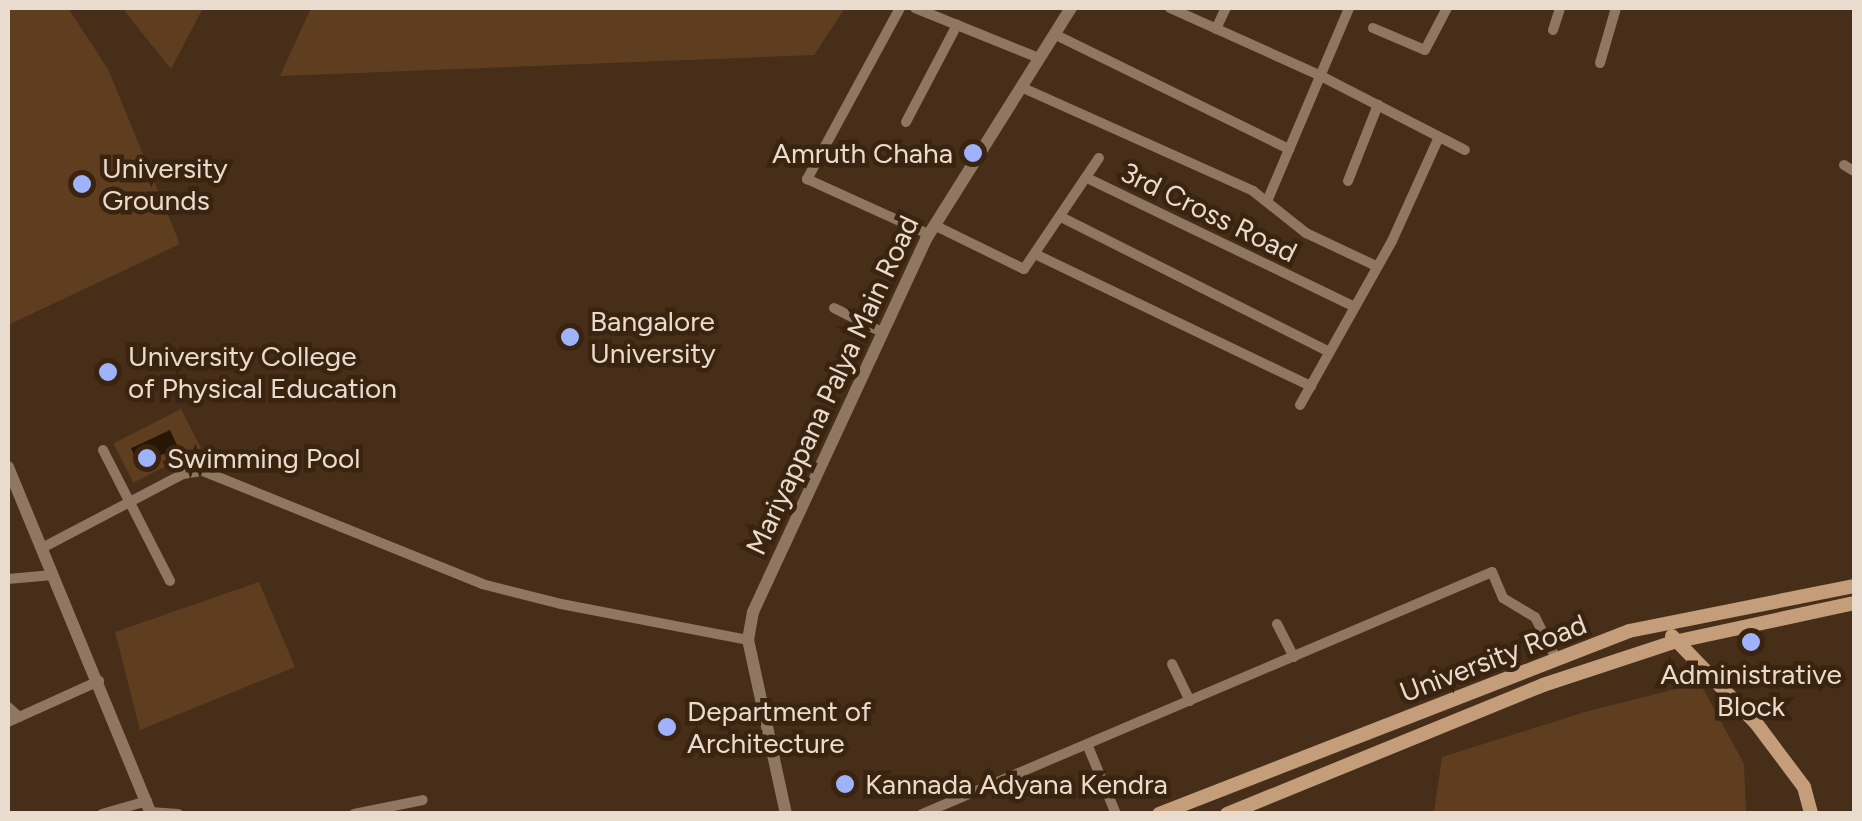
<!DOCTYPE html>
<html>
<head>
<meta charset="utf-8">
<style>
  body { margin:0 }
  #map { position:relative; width:1862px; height:821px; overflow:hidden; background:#462e19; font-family:Figtree,sans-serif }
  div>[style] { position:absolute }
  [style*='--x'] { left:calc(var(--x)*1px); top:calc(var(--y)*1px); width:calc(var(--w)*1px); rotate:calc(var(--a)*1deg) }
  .green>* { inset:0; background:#5f3e20; transform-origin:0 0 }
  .water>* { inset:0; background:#271505; transform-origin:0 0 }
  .minor>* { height:10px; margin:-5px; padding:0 5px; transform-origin:5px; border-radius:5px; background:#907762 }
  .tertiary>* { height:12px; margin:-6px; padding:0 6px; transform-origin:6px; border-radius:6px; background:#907762 }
  .secondary>* { height:14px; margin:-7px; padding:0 7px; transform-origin:7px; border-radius:7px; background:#c49d7b }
  .dots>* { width:28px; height:28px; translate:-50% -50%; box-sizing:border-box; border:5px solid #3b240f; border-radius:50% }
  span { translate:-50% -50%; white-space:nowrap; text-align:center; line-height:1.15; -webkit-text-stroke:9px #3b240f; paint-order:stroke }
  .poi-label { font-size:28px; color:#eadbcf }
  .right { translate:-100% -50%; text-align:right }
  .left { translate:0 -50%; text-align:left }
  .street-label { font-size:28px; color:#eadbcf }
  .frame { position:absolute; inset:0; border:10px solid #eadbcf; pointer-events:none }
</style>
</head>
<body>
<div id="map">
  <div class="green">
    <div style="clip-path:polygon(8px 8px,68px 8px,108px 69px,180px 244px,8px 325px)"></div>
    <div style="clip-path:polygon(122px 8px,203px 8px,171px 69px)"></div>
    <div style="clip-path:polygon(311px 8px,845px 8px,814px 55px,280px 76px)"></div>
    <div style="left:181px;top:409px;width:44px;height:76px;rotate:63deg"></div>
    <div style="clip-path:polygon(259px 582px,295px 667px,140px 730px,115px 632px)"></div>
    <div style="clip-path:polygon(1700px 683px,1744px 764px,1746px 813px,1434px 813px,1442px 757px,1588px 711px)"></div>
  </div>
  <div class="water">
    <div style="left:170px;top:430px;width:19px;height:43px;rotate:65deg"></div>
  </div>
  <div class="minor">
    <div style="--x:900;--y:8;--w:195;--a:118.5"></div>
    <div style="--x:807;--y:179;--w:133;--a:24.4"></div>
    <div style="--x:915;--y:8;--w:134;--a:22"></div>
    <div style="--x:1170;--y:8;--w:163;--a:24.2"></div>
    <div style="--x:1319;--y:75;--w:164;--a:27.2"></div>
    <div style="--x:1373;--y:28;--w:56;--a:22.9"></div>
    <div style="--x:1425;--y:50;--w:47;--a:-62.4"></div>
    <div style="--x:1216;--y:29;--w:23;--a:-65"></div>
    <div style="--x:1553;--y:30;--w:23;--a:-72"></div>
    <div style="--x:1054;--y:34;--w:262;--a:26.1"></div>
    <div style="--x:1600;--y:63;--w:57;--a:-73.8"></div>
    <div style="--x:1021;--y:87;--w:254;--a:24.1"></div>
    <div style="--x:1253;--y:191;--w:68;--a:38.4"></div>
    <div style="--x:1306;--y:233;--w:77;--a:25.2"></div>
    <div style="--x:906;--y:122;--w:110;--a:-62.3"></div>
    <div style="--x:1844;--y:165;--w:12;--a:31"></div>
    <div style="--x:1087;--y:178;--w:295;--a:25.7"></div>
    <div style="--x:1348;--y:181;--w:82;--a:-68.5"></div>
    <div style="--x:1268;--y:199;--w:207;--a:-67"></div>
    <div style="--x:1061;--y:217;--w:300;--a:26.7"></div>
    <div style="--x:934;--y:225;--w:100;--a:26.1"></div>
    <div style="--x:1024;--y:269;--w:134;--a:-56"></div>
    <div style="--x:1037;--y:255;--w:304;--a:25.6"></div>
    <div style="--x:834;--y:308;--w:54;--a:26.6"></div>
    <div style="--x:1300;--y:405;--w:188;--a:-60.7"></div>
    <div style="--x:1392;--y:241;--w:114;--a:-65.7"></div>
    <div style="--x:103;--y:450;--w:147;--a:62.9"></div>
    <div style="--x:42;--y:548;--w:159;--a:-27.7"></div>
    <div style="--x:183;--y:474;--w:20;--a:-9"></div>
    <div style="--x:203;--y:471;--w:301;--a:22"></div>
    <div style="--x:482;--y:584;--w:81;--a:14.2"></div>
    <div style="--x:561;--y:604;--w:190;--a:10.9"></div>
    <div style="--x:8;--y:579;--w:45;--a:-5.1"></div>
    <div style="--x:1277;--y:624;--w:37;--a:63"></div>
    <div style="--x:1172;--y:664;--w:41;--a:64.1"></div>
    <div style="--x:8;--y:707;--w:15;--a:42"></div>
    <div style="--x:8;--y:722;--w:100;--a:-24.3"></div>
    <div style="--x:1087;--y:744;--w:76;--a:67.5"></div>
    <div style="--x:701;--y:748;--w:71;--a:0"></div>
    <div style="--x:151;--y:812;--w:27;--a:4"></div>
    <div style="--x:102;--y:814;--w:47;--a:-16.1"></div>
    <div style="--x:354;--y:814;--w:70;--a:-11.5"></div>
    <div style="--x:922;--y:814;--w:619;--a:-23"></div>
    <div style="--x:1492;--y:572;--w:28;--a:67"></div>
    <div style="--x:1503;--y:598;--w:37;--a:31"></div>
    <div style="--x:1535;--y:617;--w:48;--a:62.9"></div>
  </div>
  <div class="tertiary">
    <div style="--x:8;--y:467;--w:375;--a:67.6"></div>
    <div style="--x:786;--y:814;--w:178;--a:-102.3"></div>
    <div style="--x:748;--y:640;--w:28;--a:-80"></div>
    <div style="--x:753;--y:612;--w:411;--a:-65.1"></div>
    <div style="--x:926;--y:239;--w:273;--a:-57.9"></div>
  </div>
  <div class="secondary">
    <div style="--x:1672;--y:636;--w:121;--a:46"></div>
    <div style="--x:1756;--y:723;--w:80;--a:53.1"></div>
    <div style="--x:1804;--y:787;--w:28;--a:75"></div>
    <div style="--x:1159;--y:814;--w:504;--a:-21.27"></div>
    <div style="--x:1629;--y:631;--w:229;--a:-11.3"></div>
    <div style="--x:1227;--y:814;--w:341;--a:-22.2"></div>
    <div style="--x:1543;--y:685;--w:138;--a:-18.2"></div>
    <div style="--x:1674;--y:642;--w:184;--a:-12.2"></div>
  </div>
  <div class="dots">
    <div style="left:973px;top:153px;background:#9fb3fd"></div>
    <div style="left:82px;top:184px;background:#9fb3fd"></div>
    <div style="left:570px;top:337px;background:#9fb3fd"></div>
    <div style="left:108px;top:372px;background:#9fb3fd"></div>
    <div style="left:147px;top:458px;background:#9fb3fd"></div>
    <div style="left:1751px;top:642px;background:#9fb3fd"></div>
    <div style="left:667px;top:727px;background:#9fb3fd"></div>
    <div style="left:845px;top:784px;background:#9fb3fd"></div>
  </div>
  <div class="poi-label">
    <span class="right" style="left:953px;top:153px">Amruth Chaha</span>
    <span class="left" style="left:102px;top:184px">University<br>Grounds</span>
    <span class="left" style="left:590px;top:337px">Bangalore<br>University</span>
    <span class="left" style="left:128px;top:372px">University College<br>of Physical Education</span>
    <span class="left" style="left:167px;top:458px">Swimming Pool</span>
    <span style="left:1751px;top:690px">Administrative<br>Block</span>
    <span class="left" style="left:687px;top:727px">Department of<br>Architecture</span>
    <span class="left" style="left:865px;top:784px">Kannada Adyana Kendra</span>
  </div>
  <div class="street-label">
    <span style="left:1209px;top:212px;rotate:26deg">3rd Cross Road</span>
    <span style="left:832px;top:385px;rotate:-65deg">Mariyappana Palya Main Road</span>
    <span style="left:1493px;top:658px;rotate:-21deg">University Road</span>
  </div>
  <div class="frame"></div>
</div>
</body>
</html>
